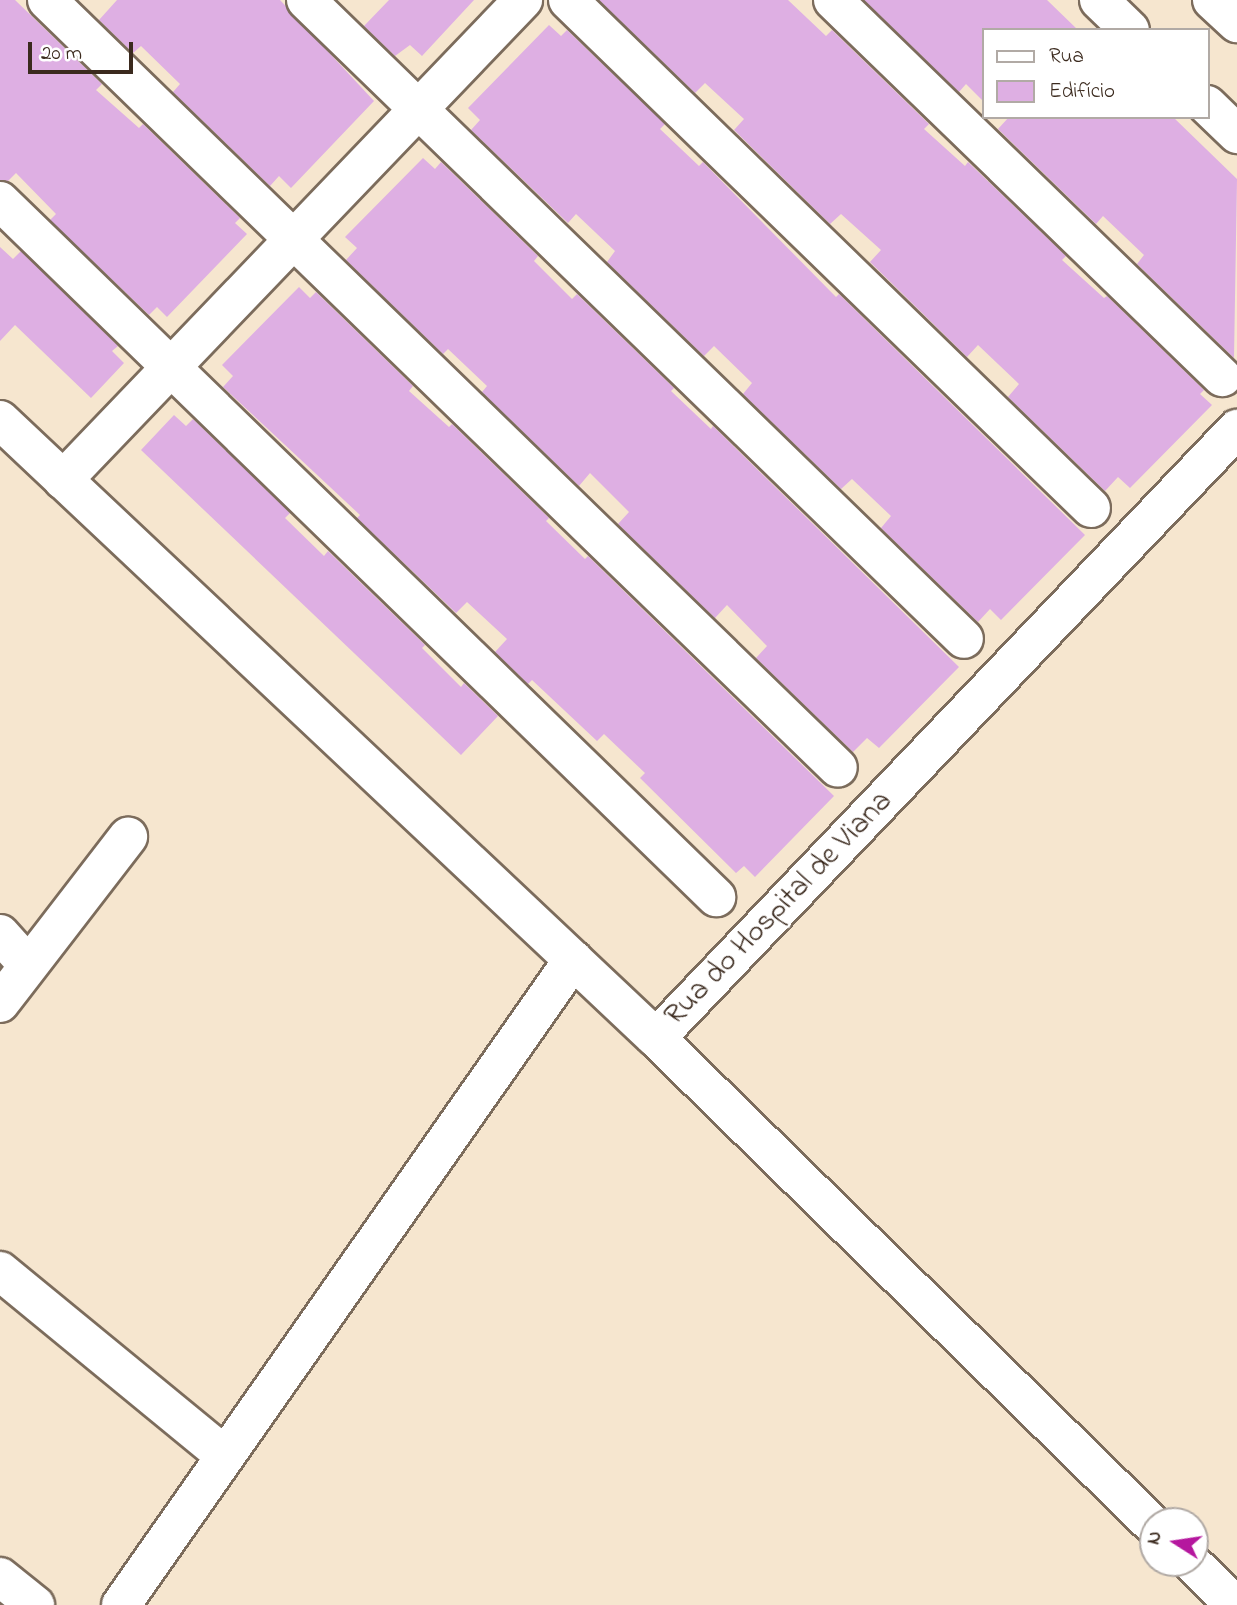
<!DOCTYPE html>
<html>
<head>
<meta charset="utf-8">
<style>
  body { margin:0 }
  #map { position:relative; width:1237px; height:1605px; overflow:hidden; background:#f6e6cf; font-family:"Indie Flower",sans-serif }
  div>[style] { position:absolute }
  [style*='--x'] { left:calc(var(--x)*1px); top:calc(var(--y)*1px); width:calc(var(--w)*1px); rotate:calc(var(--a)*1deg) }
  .building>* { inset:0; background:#deafe3 }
  .roads { filter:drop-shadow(2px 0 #7c6c5c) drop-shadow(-2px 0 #7c6c5c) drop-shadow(0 2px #7c6c5c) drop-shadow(0 -2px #7c6c5c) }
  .minor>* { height:38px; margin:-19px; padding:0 19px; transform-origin:19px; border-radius:19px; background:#fff }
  span { translate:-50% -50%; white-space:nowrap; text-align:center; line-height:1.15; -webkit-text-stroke:5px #fff; paint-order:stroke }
  .street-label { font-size:30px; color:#3b2a1e }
  .legend { position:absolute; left:982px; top:28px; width:228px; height:91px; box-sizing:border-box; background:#fff; border:2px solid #b1aaa5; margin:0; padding:9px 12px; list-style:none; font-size:21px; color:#3b2a1e }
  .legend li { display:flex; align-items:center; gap:14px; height:35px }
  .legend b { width:35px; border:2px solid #b1aaa5 }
  .north { position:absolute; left:1139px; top:1507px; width:70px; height:70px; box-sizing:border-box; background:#fff; border:2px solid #b1aaa5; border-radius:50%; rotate:282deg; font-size:19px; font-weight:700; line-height:28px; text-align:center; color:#3b2a1e }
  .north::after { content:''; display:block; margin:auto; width:24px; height:32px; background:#b5179e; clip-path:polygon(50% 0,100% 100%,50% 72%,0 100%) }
  .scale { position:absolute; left:28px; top:42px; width:105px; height:32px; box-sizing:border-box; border:4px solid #3b2a1e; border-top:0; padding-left:9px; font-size:21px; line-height:24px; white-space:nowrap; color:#3b2a1e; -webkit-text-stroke:5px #fff; paint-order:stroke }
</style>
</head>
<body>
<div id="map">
  <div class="building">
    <div style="clip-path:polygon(0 0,15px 0,102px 84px,96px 90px,139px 128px,143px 124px,240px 218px,235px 223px,247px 234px,167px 317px,157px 307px,149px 315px,50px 220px,56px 214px,16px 173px,8px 181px,0 180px)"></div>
    <div style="clip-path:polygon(117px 0,280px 0,374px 101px,291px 188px,279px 176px,270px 186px,173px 92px,180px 84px,141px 46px,133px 53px,99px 20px)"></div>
    <div style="clip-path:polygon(389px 0,474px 0,422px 56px,410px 45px,395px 56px,364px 26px)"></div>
    <div style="clip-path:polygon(599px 0,788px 0,826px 36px,832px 30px,929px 124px,924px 129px,965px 166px,968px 162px,1066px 256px,1062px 260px,1104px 298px,1107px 296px,1204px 390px,1200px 394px,1212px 405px,1130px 488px,1118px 477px,1105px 491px,1008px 397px,1019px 384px,978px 345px,967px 357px,870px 262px,881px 250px,841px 214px,830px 224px,734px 130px,744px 119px,705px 83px,695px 93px)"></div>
    <div style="clip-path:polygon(864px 0,1047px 0,1078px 30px,983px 30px,983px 101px,966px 84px,959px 92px)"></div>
    <div style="clip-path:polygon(549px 25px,561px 36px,567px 30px,665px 124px,660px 129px,699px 166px,703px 162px,836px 297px,839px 294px,1085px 535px,1001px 620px,990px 609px,978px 622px,881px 528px,891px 516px,852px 479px,841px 489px,743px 394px,752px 383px,714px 346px,704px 356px,607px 262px,615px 251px,576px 214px,568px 223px,471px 130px,480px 120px,468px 108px)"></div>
    <div style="clip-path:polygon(1009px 117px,1173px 117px,1237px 179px,1234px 358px,1137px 264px,1144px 255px,1103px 216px,1096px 224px,998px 129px)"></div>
    <div style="clip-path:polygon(423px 158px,435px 169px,441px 162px,538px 256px,534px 261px,572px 299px,577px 294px,674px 388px,671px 391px,711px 429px,713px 426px,959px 667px,879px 748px,867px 738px,853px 752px,756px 658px,767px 646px,727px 605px,715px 618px,618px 524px,629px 512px,590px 473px,579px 486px,482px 392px,487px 386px,448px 349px,443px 354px,346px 260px,357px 248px,345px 237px)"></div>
    <div style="clip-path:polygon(0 247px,13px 259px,21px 251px,118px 346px,112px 351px,124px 363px,91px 398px,15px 325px,0 341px)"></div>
    <div style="clip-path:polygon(299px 287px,310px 298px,316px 292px,413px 386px,409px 391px,449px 427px,452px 424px,549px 518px,546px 521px,585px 559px,588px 556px,834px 796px,755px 877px,744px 866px,736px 873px,640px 778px,645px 773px,604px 734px,597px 741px,532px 680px,528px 684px,495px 652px,507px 639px,467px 602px,456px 613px,357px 518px,360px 515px,223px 387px,233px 376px,222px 365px)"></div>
    <div style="clip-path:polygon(174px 415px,186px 426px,193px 419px,290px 513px,285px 518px,324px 556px,328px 551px,425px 645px,422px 648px,461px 687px,464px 683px,498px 716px,461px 755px,141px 450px)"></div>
  </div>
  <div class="roads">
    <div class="minor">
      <div style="--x:47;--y:0;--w:1102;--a:44.15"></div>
      <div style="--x:306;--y:0;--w:917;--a:44.16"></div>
      <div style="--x:568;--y:0;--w:729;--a:44.17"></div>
      <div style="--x:833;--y:0;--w:542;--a:44.1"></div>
      <div style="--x:1099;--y:0;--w:43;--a:44.1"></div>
      <div style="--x:1212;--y:0;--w:34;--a:43"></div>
      <div style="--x:1207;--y:105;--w:42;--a:44"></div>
      <div style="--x:0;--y:201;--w:999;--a:44.19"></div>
      <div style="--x:0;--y:420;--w:901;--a:43.29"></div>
      <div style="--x:656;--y:1038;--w:696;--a:44.42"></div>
      <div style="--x:63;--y:480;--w:665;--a:-46.22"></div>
      <div style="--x:0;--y:934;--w:42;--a:47.9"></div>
      <div style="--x:0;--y:1003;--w:210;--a:-52.4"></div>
      <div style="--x:656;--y:1038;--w:842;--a:-46.35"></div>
      <div style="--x:0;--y:1271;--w:291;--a:39.4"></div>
      <div style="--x:1192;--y:1563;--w:60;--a:44.3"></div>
      <div style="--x:0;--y:1577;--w:45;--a:38.7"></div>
      <div style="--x:121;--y:1605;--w:788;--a:-54.98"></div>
    </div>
  </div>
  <div class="street-label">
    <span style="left:779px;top:909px;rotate:-46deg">Rua do Hospital de Viana</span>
  </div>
  <ul class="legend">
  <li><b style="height:9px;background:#fff"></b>Rua</li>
  <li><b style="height:19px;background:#deafe3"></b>Edifício</li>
  </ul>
  <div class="north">N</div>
  <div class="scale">20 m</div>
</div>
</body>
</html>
